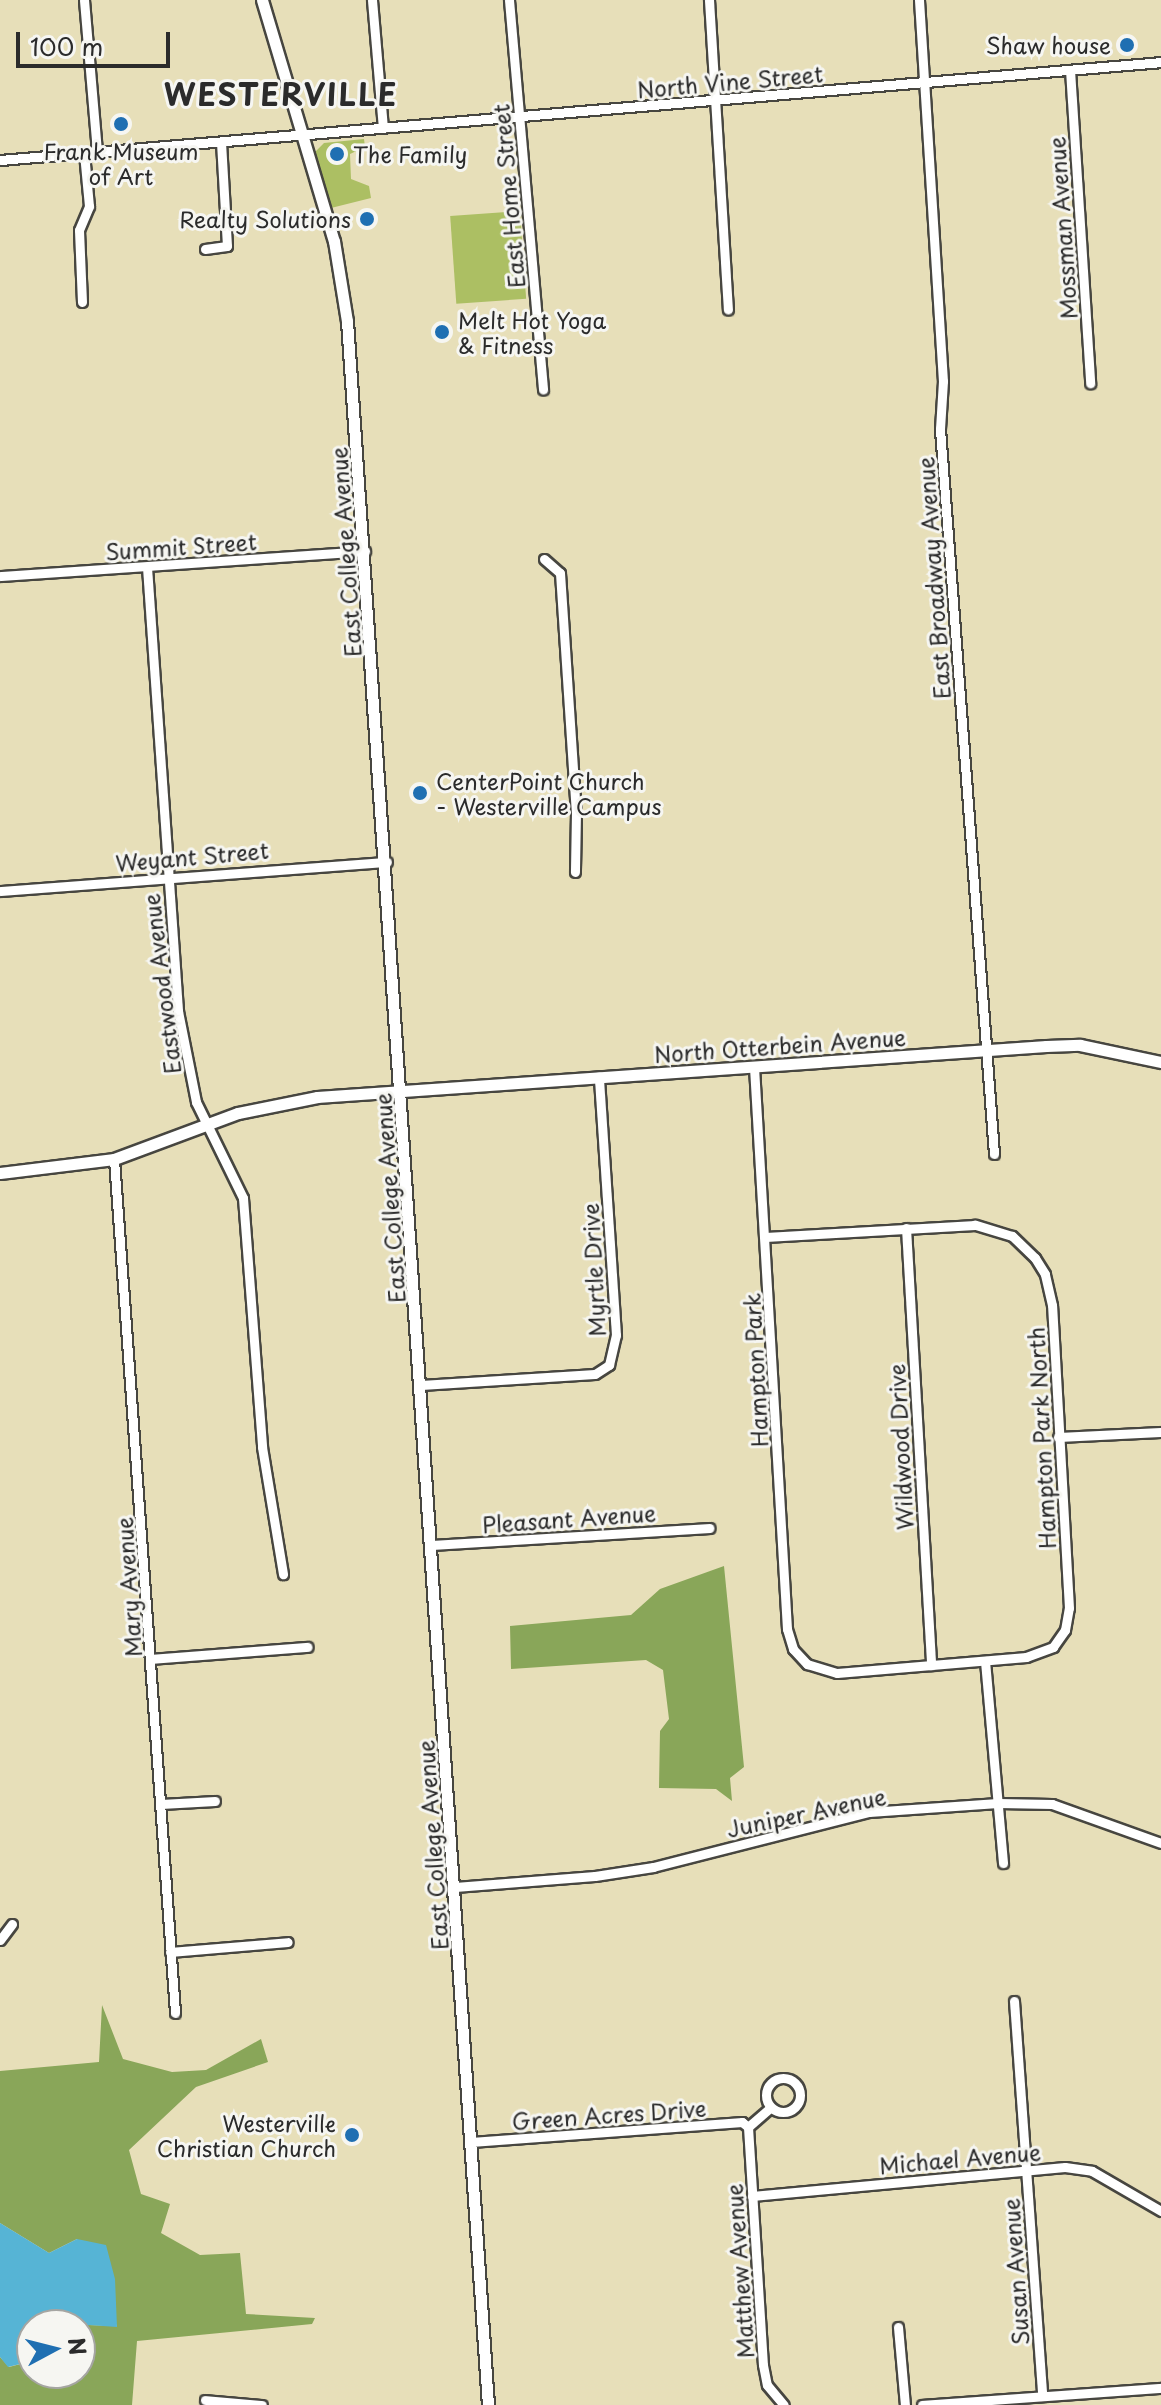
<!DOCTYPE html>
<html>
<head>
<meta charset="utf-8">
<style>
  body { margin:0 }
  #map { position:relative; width:1161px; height:2405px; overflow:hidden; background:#e7dfb9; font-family:"Playpen Sans",sans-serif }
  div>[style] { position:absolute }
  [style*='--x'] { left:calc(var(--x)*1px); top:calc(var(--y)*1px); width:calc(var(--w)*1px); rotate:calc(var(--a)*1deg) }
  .green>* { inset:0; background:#acbf63; transform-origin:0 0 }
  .forest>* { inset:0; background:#89a659 }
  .water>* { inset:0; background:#56b4d5 }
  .roads { filter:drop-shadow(2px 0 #474640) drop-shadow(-2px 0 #474640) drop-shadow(0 2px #474640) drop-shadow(0 -2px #474640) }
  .minor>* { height:9px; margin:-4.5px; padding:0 4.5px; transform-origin:4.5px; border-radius:4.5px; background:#fff }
  .minor>.ring { margin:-4.5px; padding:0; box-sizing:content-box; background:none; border:9px solid #fff; border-radius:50% }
  .tertiary>* { height:11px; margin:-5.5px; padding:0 5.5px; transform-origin:5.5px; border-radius:5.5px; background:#fff }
  .dots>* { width:22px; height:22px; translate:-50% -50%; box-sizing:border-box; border:4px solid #f6f6f2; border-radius:50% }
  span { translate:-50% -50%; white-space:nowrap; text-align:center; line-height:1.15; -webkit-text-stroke:6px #f6f6f2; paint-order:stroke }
  .poi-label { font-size:22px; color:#2b2b2b }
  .right { translate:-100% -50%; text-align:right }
  .left { translate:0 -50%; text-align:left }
  .street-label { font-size:22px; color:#2b2b2b }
  .district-label { font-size:30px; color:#2b2b2b; font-weight:700; letter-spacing:2px }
  .north { position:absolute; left:16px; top:2309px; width:80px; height:80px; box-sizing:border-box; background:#f6f6f2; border:2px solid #a5a5a2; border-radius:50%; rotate:83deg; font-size:22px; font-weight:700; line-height:32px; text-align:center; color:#2b2b2b }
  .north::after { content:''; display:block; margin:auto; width:28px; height:36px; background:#1f6fb2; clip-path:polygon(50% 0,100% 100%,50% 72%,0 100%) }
  .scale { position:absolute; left:16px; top:32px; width:154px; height:36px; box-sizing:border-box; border:4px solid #2b2b2b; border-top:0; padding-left:10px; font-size:24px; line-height:28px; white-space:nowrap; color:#2b2b2b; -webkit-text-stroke:6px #f6f6f2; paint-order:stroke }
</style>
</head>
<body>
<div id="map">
  <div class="green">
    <div style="clip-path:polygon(364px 139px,365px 147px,350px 154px,351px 179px,369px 186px,371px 198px,331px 208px,315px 152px,324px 143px)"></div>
    <div style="left:520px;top:211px;width:88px;height:70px;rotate:86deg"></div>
  </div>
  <div class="forest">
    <div style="clip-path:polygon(724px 1566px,744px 1767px,730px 1778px,732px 1801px,716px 1789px,659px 1788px,660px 1731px,669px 1719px,663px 1670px,646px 1660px,511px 1669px,510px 1626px,631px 1615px,660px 1589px)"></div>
    <div style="clip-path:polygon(102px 2005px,123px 2059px,172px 2072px,206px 2070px,261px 2039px,268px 2062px,196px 2087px,129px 2150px,141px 2194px,170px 2204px,161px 2233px,200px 2255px,240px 2253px,246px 2314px,315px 2318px,312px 2324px,137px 2341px,132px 2405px,0 2405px,0 2357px,9px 2367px,32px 2361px,32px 2373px,80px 2373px,80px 2331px,88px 2325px,117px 2326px,77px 2239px,49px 2253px,0 2223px,0 2071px,99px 2062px)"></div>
  </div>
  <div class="water">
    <div style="clip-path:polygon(0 2223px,49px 2253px,77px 2239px,106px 2245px,115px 2279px,117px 2327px,89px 2325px,80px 2331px,80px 2325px,32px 2325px,32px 2361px,8px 2367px,0 2357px)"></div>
  </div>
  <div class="roads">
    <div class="minor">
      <div style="--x:84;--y:0;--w:154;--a:85.1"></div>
      <div style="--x:372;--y:0;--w:128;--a:85.1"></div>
      <div style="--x:509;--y:0;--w:391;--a:85"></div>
      <div style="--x:709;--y:0;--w:310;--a:86.5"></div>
      <div style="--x:919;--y:0;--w:382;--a:86.4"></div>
      <div style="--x:943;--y:381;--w:48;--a:93.6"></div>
      <div style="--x:940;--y:429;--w:727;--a:85.74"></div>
      <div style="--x:1070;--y:70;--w:314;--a:86.3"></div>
      <div style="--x:0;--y:160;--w:1165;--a:-4.82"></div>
      <div style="--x:205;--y:249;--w:22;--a:-8"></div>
      <div style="--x:227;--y:246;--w:104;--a:-93.3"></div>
      <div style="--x:82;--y:302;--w:72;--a:-92.4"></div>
      <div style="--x:79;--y:230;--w:26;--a:-67"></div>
      <div style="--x:89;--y:206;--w:53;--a:-95.4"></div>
      <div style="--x:544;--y:559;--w:21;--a:41"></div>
      <div style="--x:560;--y:573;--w:240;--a:86.2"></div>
      <div style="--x:576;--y:812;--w:60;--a:91"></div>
      <div style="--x:147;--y:567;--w:445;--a:86"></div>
      <div style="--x:178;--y:1011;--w:93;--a:78.8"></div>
      <div style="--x:196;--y:1102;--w:107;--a:63.9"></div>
      <div style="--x:243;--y:1198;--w:250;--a:85.6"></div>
      <div style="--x:262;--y:1447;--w:129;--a:80.6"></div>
      <div style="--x:0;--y:576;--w:366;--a:-3.9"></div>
      <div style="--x:0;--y:891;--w:388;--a:-4.3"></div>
      <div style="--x:754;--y:1067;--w:563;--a:86.64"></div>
      <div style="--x:787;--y:1629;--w:21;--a:73"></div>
      <div style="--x:793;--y:1649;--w:21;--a:47"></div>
      <div style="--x:807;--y:1664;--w:31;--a:17"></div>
      <div style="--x:837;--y:1673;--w:190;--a:-4.8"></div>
      <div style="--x:1026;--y:1657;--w:29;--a:-20"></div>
      <div style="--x:1053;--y:1647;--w:21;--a:-55"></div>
      <div style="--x:1065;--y:1630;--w:22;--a:-80"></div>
      <div style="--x:1069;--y:1608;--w:303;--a:-93.2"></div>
      <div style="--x:1052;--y:1305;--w:32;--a:-103"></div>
      <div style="--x:1045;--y:1274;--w:19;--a:-122"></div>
      <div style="--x:1035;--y:1258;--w:32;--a:-136"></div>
      <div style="--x:1012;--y:1236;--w:39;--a:-163"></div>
      <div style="--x:975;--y:1225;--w:210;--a:176.7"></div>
      <div style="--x:114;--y:1159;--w:856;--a:85.91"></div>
      <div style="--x:906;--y:1228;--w:438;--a:86.7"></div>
      <div style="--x:421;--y:1385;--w:174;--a:-3.6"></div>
      <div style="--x:595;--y:1374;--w:17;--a:-33"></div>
      <div style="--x:609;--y:1365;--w:31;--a:-77"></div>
      <div style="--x:616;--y:1335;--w:259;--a:-93.8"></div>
      <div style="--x:1058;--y:1437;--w:103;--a:-2.8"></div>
      <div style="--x:432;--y:1545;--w:278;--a:-3.5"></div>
      <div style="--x:151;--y:1659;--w:157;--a:-4.4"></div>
      <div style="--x:985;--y:1661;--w:203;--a:84.9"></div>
      <div style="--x:161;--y:1804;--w:54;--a:-3.2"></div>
      <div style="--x:455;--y:1887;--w:140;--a:-4.5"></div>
      <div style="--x:595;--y:1876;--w:59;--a:-8.8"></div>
      <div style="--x:653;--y:1867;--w:223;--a:-14.3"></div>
      <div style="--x:869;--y:1812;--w:129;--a:-4"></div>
      <div style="--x:998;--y:1803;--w:54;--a:1.1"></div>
      <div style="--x:1052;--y:1804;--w:116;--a:19.7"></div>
      <div style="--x:0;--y:1940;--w:20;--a:-53"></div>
      <div style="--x:170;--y:1952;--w:118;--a:-4.8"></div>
      <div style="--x:1014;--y:2001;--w:396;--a:85.9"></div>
      <div class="ring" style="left:766px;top:2078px;width:25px;height:25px"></div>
      <div style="--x:748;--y:2127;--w:238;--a:86.4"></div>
      <div style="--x:763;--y:2365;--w:20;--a:79"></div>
      <div style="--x:767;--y:2385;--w:26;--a:50"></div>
      <div style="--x:748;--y:2127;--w:30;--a:-41"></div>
      <div style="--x:471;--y:2142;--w:272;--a:-4.2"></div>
      <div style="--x:742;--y:2122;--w:8;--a:40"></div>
      <div style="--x:752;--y:2196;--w:314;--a:-5.3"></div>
      <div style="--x:1065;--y:2167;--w:27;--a:8"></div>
      <div style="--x:1092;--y:2171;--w:80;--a:30.1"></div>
      <div style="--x:898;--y:2327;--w:78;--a:84.9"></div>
      <div style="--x:205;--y:2400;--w:57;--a:5"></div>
      <div style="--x:922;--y:2405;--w:240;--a:-4.1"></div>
    </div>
    <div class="tertiary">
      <div style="--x:262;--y:0;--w:252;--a:73.4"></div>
      <div style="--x:334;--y:241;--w:81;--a:80.8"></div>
      <div style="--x:347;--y:321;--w:2089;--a:86.13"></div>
      <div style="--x:0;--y:1173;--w:115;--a:-7"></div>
      <div style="--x:114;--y:1159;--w:132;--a:-20.4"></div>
      <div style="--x:238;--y:1113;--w:81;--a:-11.4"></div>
      <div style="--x:317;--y:1097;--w:731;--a:-4"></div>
      <div style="--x:1046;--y:1046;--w:34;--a:-2"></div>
      <div style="--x:1080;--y:1045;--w:83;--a:11.9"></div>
    </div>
  </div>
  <div class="dots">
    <div style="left:1127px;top:45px;background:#1f6fb2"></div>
    <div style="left:121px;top:124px;background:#1f6fb2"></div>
    <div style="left:337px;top:154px;background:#1f6fb2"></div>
    <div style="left:367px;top:219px;background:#1f6fb2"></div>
    <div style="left:442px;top:332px;background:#1f6fb2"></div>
    <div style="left:420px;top:793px;background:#1f6fb2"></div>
    <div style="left:352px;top:2135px;background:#1f6fb2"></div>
  </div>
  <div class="poi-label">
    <span class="right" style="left:1111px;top:45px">Shaw house</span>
    <span style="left:121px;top:163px">Frank Museum<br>of Art</span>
    <span class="left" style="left:353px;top:154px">The Family</span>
    <span class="right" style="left:351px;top:219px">Realty Solutions</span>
    <span class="left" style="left:458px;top:332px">Melt Hot Yoga<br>&amp; Fitness</span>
    <span class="left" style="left:436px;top:793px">CenterPoint Church<br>- Westerville Campus</span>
    <span class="right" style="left:336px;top:2135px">Westerville<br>Christian Church</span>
  </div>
  <div class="street-label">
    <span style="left:730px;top:81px;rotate:-5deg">North Vine Street</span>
    <span style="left:508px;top:196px;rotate:-95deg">East Home Street</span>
    <span style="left:1062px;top:228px;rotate:-94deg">Mossman Avenue</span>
    <span style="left:181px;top:546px;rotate:-4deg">Summit Street</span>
    <span style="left:345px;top:552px;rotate:-94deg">East College Avenue</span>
    <span style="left:933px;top:578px;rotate:-94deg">East Broadway Avenue</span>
    <span style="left:192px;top:856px;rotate:-5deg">Weyant Street</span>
    <span style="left:161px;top:984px;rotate:-97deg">Eastwood Avenue</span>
    <span style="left:780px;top:1045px;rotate:-4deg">North Otterbein Avenue</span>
    <span style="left:389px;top:1198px;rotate:-94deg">East College Avenue</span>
    <span style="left:593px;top:1270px;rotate:-93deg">Myrtle Drive</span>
    <span style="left:755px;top:1370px;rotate:-93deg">Hampton Park</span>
    <span style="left:1041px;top:1438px;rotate:-93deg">Hampton Park North</span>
    <span style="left:900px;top:1447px;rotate:-93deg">Wildwood Drive</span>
    <span style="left:569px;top:1518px;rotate:-4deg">Pleasant Avenue</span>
    <span style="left:128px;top:1587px;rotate:-94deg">Mary Avenue</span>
    <span style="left:806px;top:1812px;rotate:-12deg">Juniper Avenue</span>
    <span style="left:432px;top:1845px;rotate:-94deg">East College Avenue</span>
    <span style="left:609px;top:2114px;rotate:-4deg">Green Acres Drive</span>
    <span style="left:960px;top:2158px;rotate:-5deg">Michael Avenue</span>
    <span style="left:739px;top:2271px;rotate:-94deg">Matthew Avenue</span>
    <span style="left:1015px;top:2272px;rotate:-94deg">Susan Avenue</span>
  </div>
  <div class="district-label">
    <span style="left:281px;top:94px">WESTERVILLE</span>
  </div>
  <div class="north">N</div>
  <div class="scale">100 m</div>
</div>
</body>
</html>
